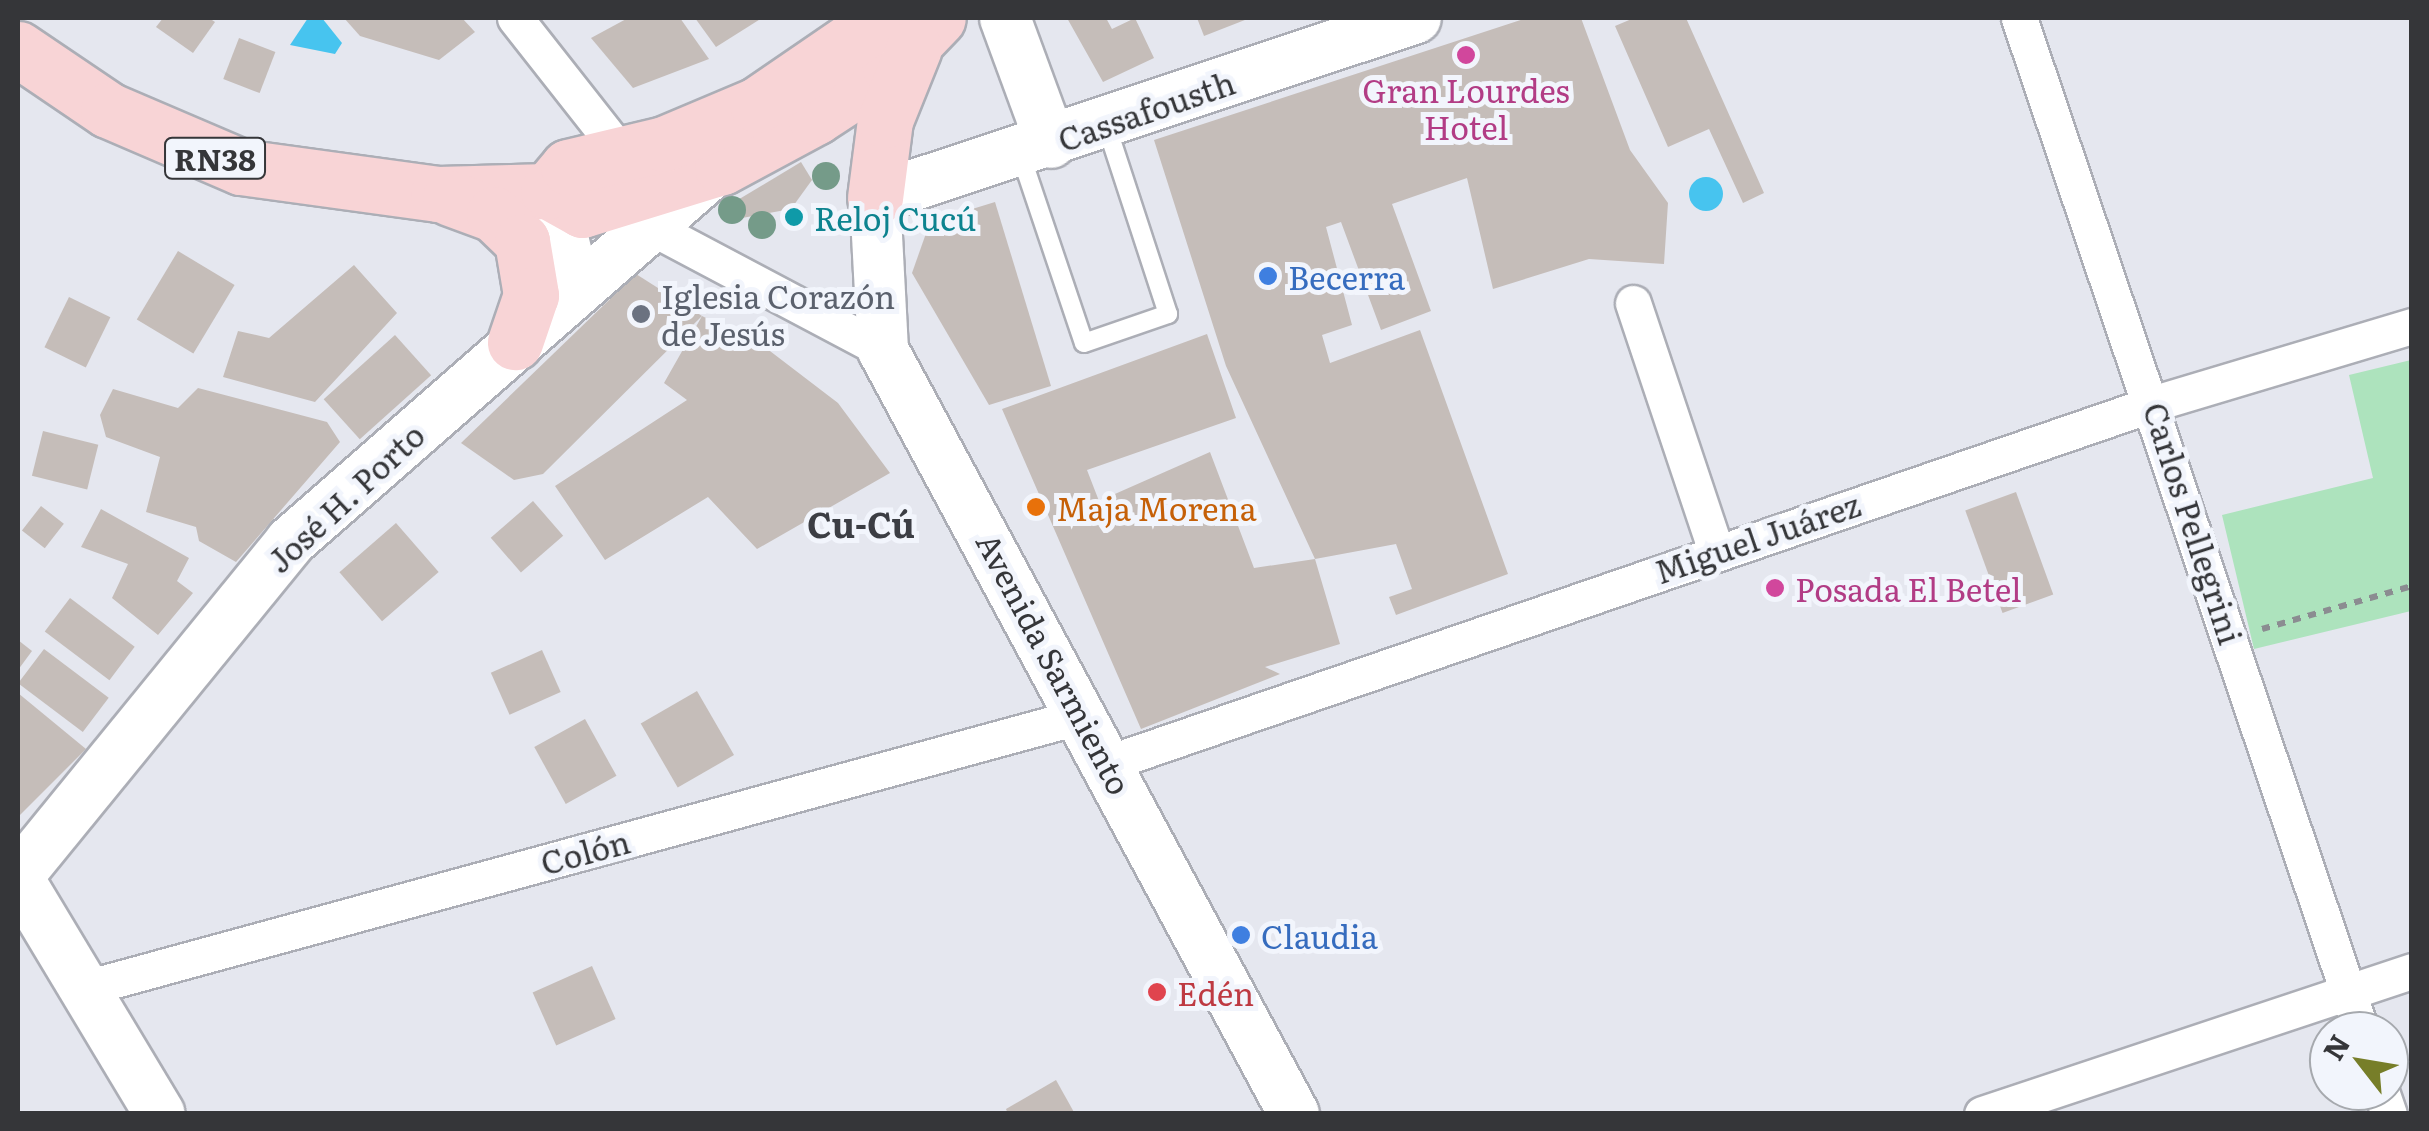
<!DOCTYPE html>
<html>
<head>
<meta charset="utf-8">
<style>
  body { margin:0 }
  #map { position:relative; width:2429px; height:1131px; overflow:hidden; background:#e5e7ef; font-family:Literata,serif }
  div>[style] { position:absolute }
  [style*='--x'] { left:calc(var(--x)*1px); top:calc(var(--y)*1px); width:calc(var(--w)*1px); rotate:calc(var(--a)*1deg) }
  .green>* { inset:0; background:#ade3bd }
  .water>* { inset:0; background:#47c4ef }
  .round { border-radius:50% }
  .building>* { inset:0; background:#c5bdb9; transform-origin:0 0 }
  .path>* { height:6px; margin-top:-3px; transform-origin:0; background:repeating-linear-gradient(90deg,#8b8c91 0 8px,transparent 0 16px) }
  .roads { filter:drop-shadow(2px 0 #acaeb6) drop-shadow(-2px 0 #acaeb6) drop-shadow(0 2px #acaeb6) drop-shadow(0 -2px #acaeb6) }
  .lane>* { height:18px; margin:-9px; padding:0 9px; transform-origin:9px; border-radius:9px; background:#fff }
  .street>* { height:35px; margin:-17.5px; padding:0 17.5px; transform-origin:17.5px; border-radius:17.5px; background:#fff }
  .secondary>* { height:50px; margin:-25px; padding:0 25px; transform-origin:25px; border-radius:25px; background:#fff }
  .primary>* { height:55px; margin:-27.5px; padding:0 27.5px; transform-origin:27.5px; border-radius:27.5px; background:#f8d4d6 }
  .trees>* { width:28px; height:28px; margin:-14px; border-radius:50%; background:#759b89 }
  .dots>* { width:28px; height:28px; translate:-50% -50%; box-sizing:border-box; border:5px solid #f2f5fc; border-radius:50% }
  span { translate:-50% -50%; white-space:nowrap; text-align:center; line-height:1.15; -webkit-text-stroke:10px #f2f5fc; paint-order:stroke }
  .shield-label span { padding:2px 8px; background:#f2f5fc; border:2px solid; border-radius:8px; -webkit-text-stroke-width:0 }
  .shield-label { font-size:30px; color:#353639; font-weight:700 }
  .hotel-label { font-size:32px; color:#b23c85 }
  .left { translate:0 -50%; text-align:left }
  .street-label { font-size:32px; color:#353639 }
  .culture-label { font-size:32px; color:#0d838f }
  .shop-label { font-size:32px; color:#366cbe }
  .worship-label { font-size:32px; color:#5b616d }
  .food-label { font-size:32px; color:#c56008 }
  .health-label { font-size:32px; color:#be3a42 }
  .neighbourhood-label { font-size:35px; color:#3c3e44; font-weight:700 }
  .frame { position:absolute; inset:0; border:20px solid #353639; pointer-events:none }
  .north { position:absolute; left:2309px; top:1011px; width:100px; height:100px; box-sizing:border-box; background:#f2f5fc; border:2px solid #a6a9ae; border-radius:50%; rotate:301deg; font-size:28px; font-weight:700; line-height:40px; text-align:center; color:#353639 }
  .north::after { content:''; display:block; margin:auto; width:35px; height:45px; background:#777e29; clip-path:polygon(50% 0,100% 100%,50% 72%,0 100%) }
</style>
</head>
<body>
<div id="map">
  <div class="green">
    <div style="clip-path:polygon(2411px 360px,2411px 611px,2254px 649px,2222px 515px,2373px 478px,2349px 375px)"></div>
  </div>
  <div class="water">
    <div style="clip-path:polygon(308px 18px,322px 18px,342px 43px,335px 54px,290px 45px)"></div>
    <div class="round" style="left:1689px;top:177px;width:34px;height:34px"></div>
  </div>
  <div class="building">
    <div style="clip-path:polygon(163px 18px,209px 18px,215px 22px,193px 53px,156px 27px)"></div>
    <div style="clip-path:polygon(344px 18px,462px 18px,475px 32px,439px 60px,360px 36px)"></div>
    <div style="clip-path:polygon(628px 18px,680px 18px,709px 59px,633px 88px,591px 38px)"></div>
    <div style="clip-path:polygon(695px 18px,762px 18px,716px 47px)"></div>
    <div style="clip-path:polygon(1067px 18px,1106px 18px,1112px 29px,1135px 18px,1154px 58px,1103px 82px)"></div>
    <div style="clip-path:polygon(1197px 18px,1250px 18px,1204px 36px)"></div>
    <div style="clip-path:polygon(1527px 18px,1581px 18px,1630px 150px,1668px 203px,1664px 264px,1589px 259px,1493px 289px,1467px 178px,1392px 204px,1431px 311px,1381px 330px,1341px 222px,1326px 227px,1352px 325px,1322px 335px,1330px 363px,1420px 330px,1508px 574px,1396px 615px,1389px 597px,1412px 589px,1396px 544px,1315px 559px,1226px 366px,1154px 140px)"></div>
    <div style="clip-path:polygon(1634px 18px,1686px 18px,1764px 193px,1743px 203px,1709px 129px,1668px 147px,1615px 26px)"></div>
    <div style="left:239px;top:38px;width:39px;height:44px;rotate:21deg"></div>
    <div style="clip-path:polygon(801px 162px,812px 180px,791px 209px,742px 218px,736px 201px)"></div>
    <div style="clip-path:polygon(995px 202px,1051px 386px,989px 405px,912px 273px,930px 222px)"></div>
    <div style="left:178px;top:251px;width:66px;height:80px;rotate:31deg"></div>
    <div style="clip-path:polygon(354px 265px,397px 313px,315px 402px,223px 377px,238px 331px,269px 338px)"></div>
    <div style="clip-path:polygon(636px 274px,702px 316px,543px 474px,514px 480px,461px 443px)"></div>
    <div style="left:69px;top:297px;width:46px;height:56px;rotate:26deg"></div>
    <div style="clip-path:polygon(702px 316px,766px 348px,838px 403px,890px 473px,757px 549px,708px 497px,605px 560px,555px 486px,687px 400px,664px 383px)"></div>
    <div style="clip-path:polygon(1207px 334px,1236px 418px,1087px 470px,1099px 501px,1210px 452px,1254px 568px,1315px 559px,1340px 644px,1265px 667px,1280px 674px,1141px 729px,1002px 409px)"></div>
    <div style="left:395px;top:335px;width:54px;height:96px;rotate:48deg"></div>
    <div style="clip-path:polygon(198px 388px,327px 422px,340px 442px,236px 562px,199px 541px,196px 527px,146px 512px,160px 457px,106px 437px,100px 415px,113px 389px,178px 408px)"></div>
    <div style="left:43px;top:431px;width:57px;height:46px;rotate:14deg"></div>
    <div style="left:2016px;top:492px;width:109px;height:54px;rotate:70deg"></div>
    <div style="left:533px;top:501px;width:46px;height:56px;rotate:49deg"></div>
    <div style="left:41px;top:506px;width:29px;height:31px;rotate:38deg"></div>
    <div style="clip-path:polygon(101px 509px,189px 558px,177px 581px,193px 593px,158px 635px,112px 598px,128px 564px,81px 547px)"></div>
    <div style="left:396px;top:523px;width:65px;height:75px;rotate:49deg"></div>
    <div style="left:70px;top:598px;width:81px;height:42px;rotate:37deg"></div>
    <div style="clip-path:polygon(18px 640px,32px 651px,18px 670px)"></div>
    <div style="left:44px;top:649px;width:81px;height:43px;rotate:37deg"></div>
    <div style="left:542px;top:650px;width:46px;height:56px;rotate:66deg"></div>
    <div style="left:697px;top:691px;width:74px;height:65px;rotate:60deg"></div>
    <div style="clip-path:polygon(18px 693px,86px 749px,18px 817px)"></div>
    <div style="left:585px;top:719px;width:65px;height:58px;rotate:61deg"></div>
    <div style="left:592px;top:966px;width:58px;height:65px;rotate:66deg"></div>
    <div style="clip-path:polygon(1056px 1080px,1075px 1114px,1008px 1114px,1006px 1109px)"></div>
  </div>
  <div class="path">
    <div style="--x:2262;--y:629;--w:156;--a:-16"></div>
  </div>
  <div class="roads">
    <div class="lane">
      <div style="--x:1020;--y:153;--w:200;--a:71.4"></div>
      <div style="--x:1084;--y:343;--w:89;--a:-19"></div>
      <div style="--x:1168;--y:314;--w:200;--a:-108.1"></div>
    </div>
    <div class="street">
      <div style="--x:515;--y:18;--w:174;--a:51.8"></div>
      <div style="--x:2019;--y:18;--w:1069;--a:71.34"></div>
      <div style="--x:647;--y:225;--w:267;--a:27.9"></div>
      <div style="--x:1633;--y:303;--w:262;--a:71.5"></div>
      <div style="--x:1108;--y:763;--w:1107;--a:-18.97"></div>
      <div style="--x:2155;--y:403;--w:268;--a:-16.7"></div>
      <div style="--x:89;--y:987;--w:1028;--a:-15.28"></div>
      <div style="--x:2381;--y:1091;--w:24;--a:71"></div>
      <div style="--x:1982;--y:1114;--w:453;--a:-18.4"></div>
    </div>
    <div class="secondary">
      <div style="--x:1005;--y:18;--w:133;--a:69.8"></div>
      <div style="--x:520;--y:193;--w:42;--a:27.2"></div>
      <div style="--x:557;--y:212;--w:43;--a:76.6"></div>
      <div style="--x:567;--y:254;--w:56;--a:104.5"></div>
      <div style="--x:18;--y:876;--w:431;--a:-50.8"></div>
      <div style="--x:290;--y:542;--w:562;--a:-41.18"></div>
      <div style="--x:18;--y:878;--w:275;--a:59"></div>
      <div style="--x:1294;--y:1114;--w:868;--a:-118.28"></div>
      <div style="--x:883;--y:350;--w:152;--a:-93"></div>
      <div style="--x:875;--y:198;--w:570;--a:-18.4"></div>
    </div>
    <div class="primary">
      <div style="--x:18;--y:49;--w:109;--a:34.1"></div>
      <div style="--x:108;--y:110;--w:145;--a:23.2"></div>
      <div style="--x:241;--y:167;--w:199;--a:7.8"></div>
      <div style="--x:438;--y:194;--w:110;--a:-1.6"></div>
      <div style="--x:548;--y:191;--w:39;--a:29"></div>
      <div style="--x:582;--y:210;--w:146;--a:-17.1"></div>
      <div style="--x:722;--y:167;--w:106;--a:-28.3"></div>
      <div style="--x:815;--y:117;--w:90;--a:-33.2"></div>
      <div style="--x:890;--y:68;--w:69;--a:-46.2"></div>
      <div style="--x:548;--y:191;--w:31;--a:-50"></div>
      <div style="--x:568;--y:167;--w:99;--a:-13.5"></div>
      <div style="--x:664;--y:144;--w:101;--a:-22.8"></div>
      <div style="--x:757;--y:105;--w:154;--a:-34.4"></div>
      <div style="--x:450;--y:198;--w:47;--a:20"></div>
      <div style="--x:494;--y:214;--w:39;--a:44"></div>
      <div style="--x:522;--y:241;--w:55;--a:80.5"></div>
      <div style="--x:531;--y:295;--w:50;--a:108.8"></div>
      <div style="--x:875;--y:198;--w:79;--a:-82.7"></div>
      <div style="--x:885;--y:120;--w:78;--a:-68.1"></div>
    </div>
  </div>
  <div class="trees">
    <div style="left:826px;top:176px"></div>
    <div style="left:732px;top:210px"></div>
    <div style="left:762px;top:225px"></div>
  </div>
  <div class="dots">
    <div style="left:1466px;top:55px;background:#d1479c"></div>
    <div style="left:794px;top:217px;background:#0f9aa8"></div>
    <div style="left:1268px;top:276px;background:#3f7fe0"></div>
    <div style="left:641px;top:314px;background:#6b7280"></div>
    <div style="left:1036px;top:507px;background:#e8710a"></div>
    <div style="left:1775px;top:588px;background:#d1479c"></div>
    <div style="left:1241px;top:935px;background:#3f7fe0"></div>
    <div style="left:1157px;top:992px;background:#e0444e"></div>
  </div>
  <div class="shield-label">
    <span style="left:215px;top:158px">RN38</span>
  </div>
  <div class="hotel-label">
    <span style="left:1466px;top:108px">Gran Lourdes<br>Hotel</span>
    <span class="left" style="left:1795px;top:588px">Posada El Betel</span>
  </div>
  <div class="street-label">
    <span style="left:1146px;top:110px;rotate:-19deg">Cassafousth</span>
    <span style="left:345px;top:497px;rotate:-43deg">José H. Porto</span>
    <span style="left:2194px;top:523px;rotate:72deg">Carlos Pellegrini</span>
    <span style="left:1757px;top:537px;rotate:-19deg">Miguel Juárez</span>
    <span style="left:1055px;top:663px;rotate:62deg">Avenida Sarmiento</span>
    <span style="left:585px;top:851px;rotate:-15deg">Colón</span>
  </div>
  <div class="culture-label">
    <span class="left" style="left:814px;top:217px">Reloj Cucú</span>
  </div>
  <div class="shop-label">
    <span class="left" style="left:1288px;top:276px">Becerra</span>
    <span class="left" style="left:1261px;top:935px">Claudia</span>
  </div>
  <div class="worship-label">
    <span class="left" style="left:661px;top:314px">Iglesia Corazón<br>de Jesús</span>
  </div>
  <div class="food-label">
    <span class="left" style="left:1056px;top:507px">Maja Morena</span>
  </div>
  <div class="health-label">
    <span class="left" style="left:1177px;top:992px">Edén</span>
  </div>
  <div class="neighbourhood-label">
    <span style="left:861px;top:523px">Cu-Cú</span>
  </div>
  <div class="frame"></div>
  <div class="north">N</div>
</div>
</body>
</html>
